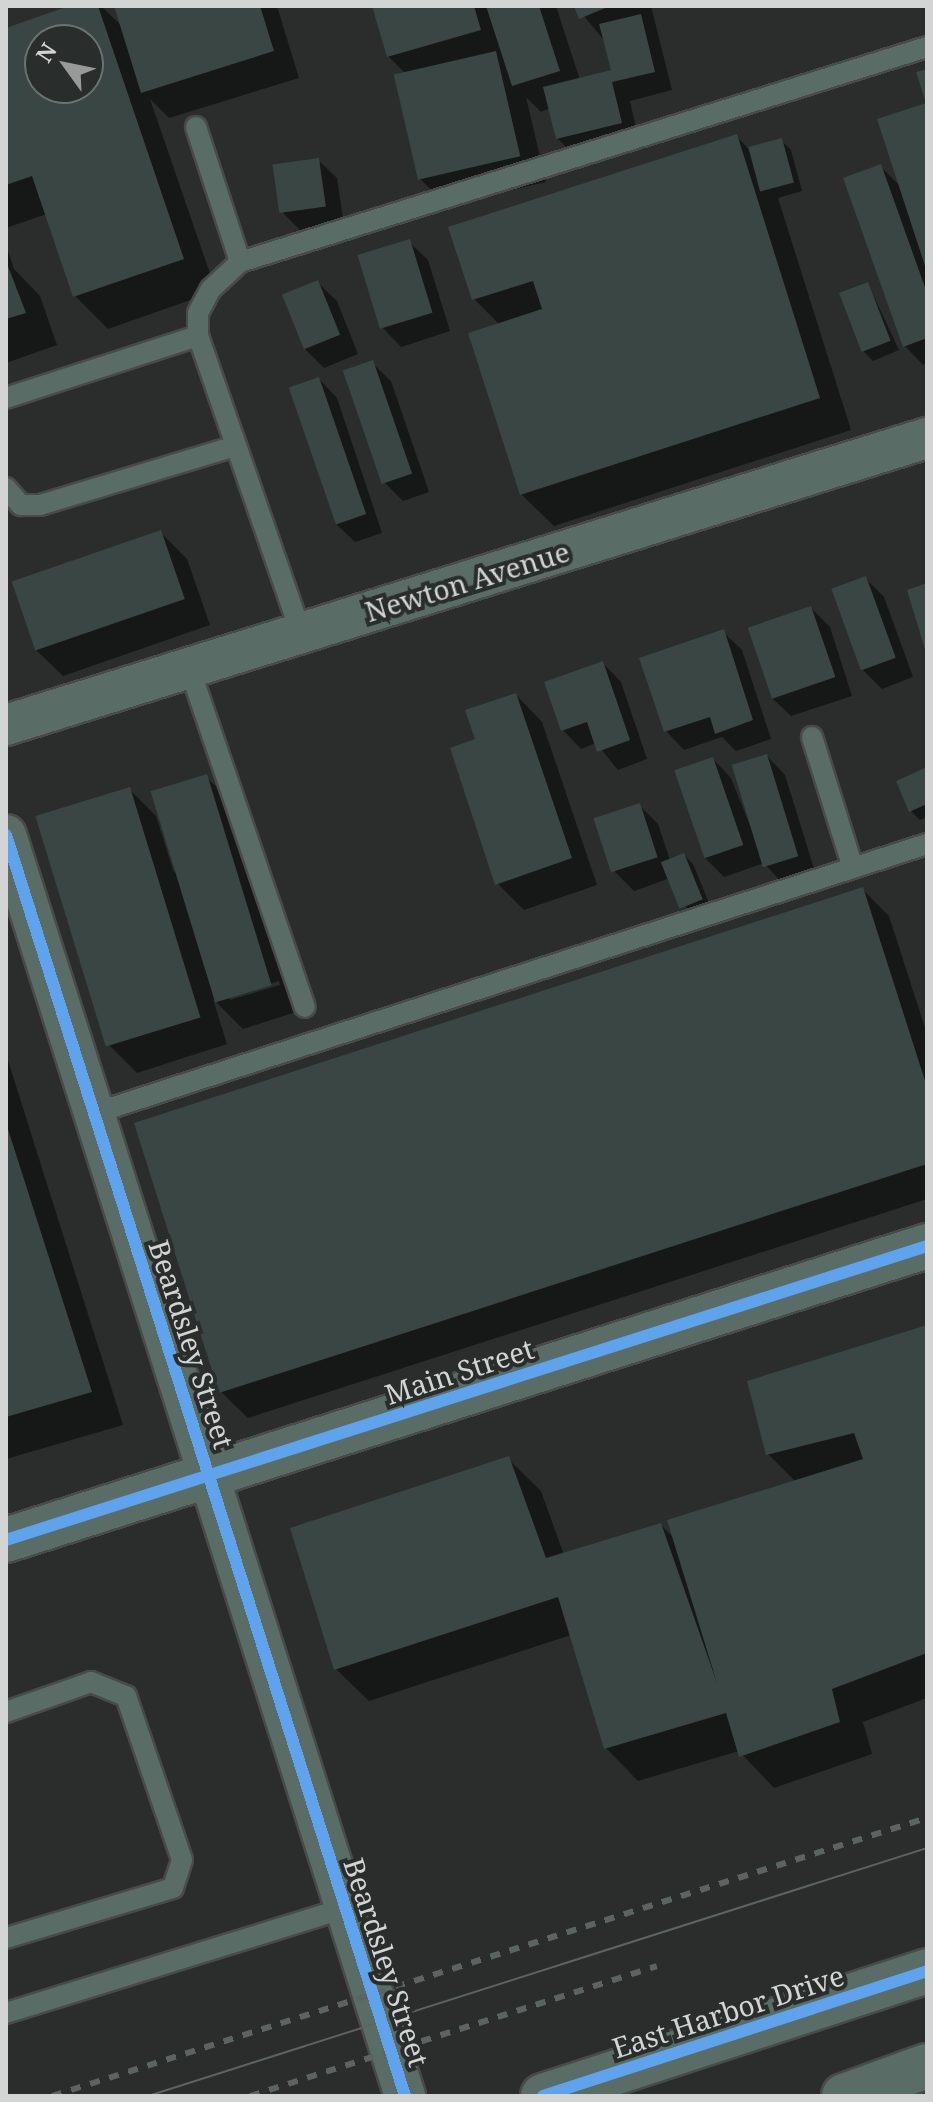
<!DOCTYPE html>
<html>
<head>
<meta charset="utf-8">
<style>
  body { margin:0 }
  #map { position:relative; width:933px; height:2102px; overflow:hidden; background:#2a2d2c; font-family:"Noto Serif",serif }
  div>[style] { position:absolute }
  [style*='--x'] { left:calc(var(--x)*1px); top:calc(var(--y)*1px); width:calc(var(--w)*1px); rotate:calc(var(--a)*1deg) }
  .shadow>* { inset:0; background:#0007 }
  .building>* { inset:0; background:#394643; transform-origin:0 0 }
  .roads { filter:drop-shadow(2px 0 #494a4a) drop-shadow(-2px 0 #494a4a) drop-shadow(0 2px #494a4a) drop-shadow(0 -2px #494a4a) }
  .service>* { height:20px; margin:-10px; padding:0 10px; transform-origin:10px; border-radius:10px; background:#5a6c66 }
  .minor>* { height:40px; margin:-20px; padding:0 20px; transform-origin:20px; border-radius:20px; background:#5a6c66 }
  .tertiary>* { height:44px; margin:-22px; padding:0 22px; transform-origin:22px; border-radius:22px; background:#5a6c66 }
  .primary>* { height:44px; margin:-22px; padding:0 22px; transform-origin:22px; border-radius:22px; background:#596c66 }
  .tram>* { height:2px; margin:-1px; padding:0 1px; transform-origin:1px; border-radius:1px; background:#5c6462 }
  .rail>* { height:6px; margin-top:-3px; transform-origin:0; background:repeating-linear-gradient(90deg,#5c6462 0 10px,transparent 0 20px) }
  .cycleway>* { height:12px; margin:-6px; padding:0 6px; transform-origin:6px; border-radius:6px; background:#60a3ed }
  span { translate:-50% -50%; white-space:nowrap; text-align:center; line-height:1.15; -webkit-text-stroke:8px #292e2c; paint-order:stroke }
  .street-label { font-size:28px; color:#d2d5d4 }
  .frame { position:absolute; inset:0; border:8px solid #d2d5d4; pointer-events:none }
  .north { position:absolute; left:24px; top:24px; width:80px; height:80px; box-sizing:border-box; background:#292e2c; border:2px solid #6d716f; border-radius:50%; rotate:303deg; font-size:22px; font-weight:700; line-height:32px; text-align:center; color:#d2d5d4 }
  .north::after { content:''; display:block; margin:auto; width:28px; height:36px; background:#979a99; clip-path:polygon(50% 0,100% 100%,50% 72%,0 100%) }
</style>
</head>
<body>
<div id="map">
  <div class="shadow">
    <div style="clip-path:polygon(evenodd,75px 6px,101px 6px,123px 27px,116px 6px,277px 6px,299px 78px,169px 118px,150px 99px,216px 291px,108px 329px,75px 296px,47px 214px,6px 228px,6px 30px,75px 6px,40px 40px,88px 40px,88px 88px,40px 88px,40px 40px)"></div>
    <div style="clip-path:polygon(374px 6px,556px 6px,580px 80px,613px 72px,606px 43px,576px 6px,651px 6px,672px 90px,630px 101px,639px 142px,576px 157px,557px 138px,550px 108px,541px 112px,526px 97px,546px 182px,447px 205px,420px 179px,406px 74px,388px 56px)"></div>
    <div style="clip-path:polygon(927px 105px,927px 363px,923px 365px,905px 346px,881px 167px,902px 188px)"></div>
    <div style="clip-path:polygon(736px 136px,750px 150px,782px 141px,791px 150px,802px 191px,778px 198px,851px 430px,554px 526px,521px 494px,500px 325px,474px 299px)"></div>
    <div style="clip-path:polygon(318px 160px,337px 178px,344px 225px,302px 232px,283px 213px)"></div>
    <div style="clip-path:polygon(409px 242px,428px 260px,450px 331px,401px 347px,383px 328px)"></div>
    <div style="clip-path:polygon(6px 245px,14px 269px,40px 296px,57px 345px,6px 363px)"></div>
    <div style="clip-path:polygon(318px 283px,337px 301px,358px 354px,324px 368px,305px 349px)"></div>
    <div style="clip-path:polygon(868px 284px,899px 350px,873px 361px,863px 351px)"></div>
    <div style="clip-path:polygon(372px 363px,391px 381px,429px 492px,403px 501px,384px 482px)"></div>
    <div style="clip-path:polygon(319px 379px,337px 398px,382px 533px,355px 542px,336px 524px)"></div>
    <div style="clip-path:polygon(160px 532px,187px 559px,210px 625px,63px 676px,36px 650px)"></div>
    <div style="clip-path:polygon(865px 578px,884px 597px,913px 677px,882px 689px,863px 670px)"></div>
    <div style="clip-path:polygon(811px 608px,830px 627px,852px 696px,791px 716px,772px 698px)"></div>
    <div style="clip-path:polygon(723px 632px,742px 650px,771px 739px,736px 751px,722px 737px,684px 750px,666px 731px)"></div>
    <div style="clip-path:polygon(603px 663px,621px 682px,647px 759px,618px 770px,596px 743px,581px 749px,563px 730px)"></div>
    <div style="clip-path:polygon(516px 695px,542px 722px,597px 885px,524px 910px,497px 883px,477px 741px)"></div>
    <div style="clip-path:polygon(767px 756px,785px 775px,816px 875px,784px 885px,764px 863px,724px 877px,705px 858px,713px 759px,731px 778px,763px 858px)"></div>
    <div style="clip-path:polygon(925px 771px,927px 817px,920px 820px,911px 811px)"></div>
    <div style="clip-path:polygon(evenodd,206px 777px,233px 803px,296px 1012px,243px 1029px,213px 999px,227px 1044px,137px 1073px,110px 1046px,129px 789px,156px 816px,174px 873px,206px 777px,279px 981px,280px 985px,230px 1000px,230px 996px,279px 981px)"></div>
    <div style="clip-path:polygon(639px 805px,658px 824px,670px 860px,684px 855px,693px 864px,711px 908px,691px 915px,670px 878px,634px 891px,615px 872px)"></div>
    <div style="clip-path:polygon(863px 890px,889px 916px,927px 1034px,927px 1199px,248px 1418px,221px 1392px)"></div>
    <div style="clip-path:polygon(6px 1054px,123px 1425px,6px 1459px)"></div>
    <div style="clip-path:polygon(927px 1328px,927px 1698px,863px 1722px,872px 1754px,774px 1788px,739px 1751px,638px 1781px,606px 1748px,571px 1635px,369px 1701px,336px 1669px,508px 1459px,541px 1491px,564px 1555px,661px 1525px,675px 1539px,796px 1482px,768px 1454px)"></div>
  </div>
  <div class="building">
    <div style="clip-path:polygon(evenodd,69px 6px,98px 6px,184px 259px,73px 297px,32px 176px,6px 185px,6px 28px,69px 6px,40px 40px,88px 40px,88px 88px,40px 88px,40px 40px)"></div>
    <div style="clip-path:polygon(114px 6px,260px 6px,274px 51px,141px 93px)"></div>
    <div style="clip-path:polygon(372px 6px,474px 6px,481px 30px,387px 57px)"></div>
    <div style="clip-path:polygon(486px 6px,539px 6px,560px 71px,512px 86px)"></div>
    <div style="clip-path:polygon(574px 6px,610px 6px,579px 19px)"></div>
    <div style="clip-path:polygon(641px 14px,655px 72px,612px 82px,622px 123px,556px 139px,543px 87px,611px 70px,599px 24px)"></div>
    <div style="left:496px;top:51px;width:108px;height:105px;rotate:77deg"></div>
    <div style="clip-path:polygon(927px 69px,927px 269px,926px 269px,877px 119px,926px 103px,916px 72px)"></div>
    <div style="clip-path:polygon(737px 134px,820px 398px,520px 495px,468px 333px,542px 309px,533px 281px,472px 300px,448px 227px)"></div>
    <div style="left:782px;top:138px;width:46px;height:35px;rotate:75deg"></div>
    <div style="left:319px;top:158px;width:49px;height:47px;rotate:82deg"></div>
    <div style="clip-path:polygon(881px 164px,927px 293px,927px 338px,903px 347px,843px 178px)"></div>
    <div style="left:410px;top:239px;width:77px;height:55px;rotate:73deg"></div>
    <div style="clip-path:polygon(6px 261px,26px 313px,6px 319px)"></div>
    <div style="left:318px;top:280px;width:59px;height:39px;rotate:68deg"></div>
    <div style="left:868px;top:282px;width:63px;height:31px;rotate:69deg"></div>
    <div style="left:373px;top:360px;width:120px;height:32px;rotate:71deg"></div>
    <div style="left:319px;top:377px;width:145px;height:32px;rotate:71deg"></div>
    <div style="left:161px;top:530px;width:73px;height:158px;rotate:71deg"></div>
    <div style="left:866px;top:576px;width:87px;height:37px;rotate:70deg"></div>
    <div style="clip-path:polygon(927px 583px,927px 653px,926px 653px,907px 590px)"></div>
    <div style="left:811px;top:606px;width:75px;height:67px;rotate:71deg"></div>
    <div style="clip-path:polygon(724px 629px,753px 720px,715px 734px,710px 717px,664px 732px,639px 658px)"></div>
    <div style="clip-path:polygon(603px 661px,630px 740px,597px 752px,587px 722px,561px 731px,544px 682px)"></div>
    <div style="clip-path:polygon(516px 693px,572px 858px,495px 885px,450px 748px,475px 739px,465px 710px)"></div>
    <div style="left:767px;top:754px;width:107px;height:37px;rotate:73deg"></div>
    <div style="left:713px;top:757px;width:93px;height:41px;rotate:71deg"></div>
    <div style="clip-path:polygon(925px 768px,927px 804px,909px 812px,896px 781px)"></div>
    <div style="left:207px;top:774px;width:221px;height:59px;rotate:73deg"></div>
    <div style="left:130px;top:787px;width:241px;height:99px;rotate:73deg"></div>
    <div style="left:640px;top:803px;width:57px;height:49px;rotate:72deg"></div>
    <div style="left:684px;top:853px;width:50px;height:25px;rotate:68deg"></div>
    <div style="clip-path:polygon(863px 887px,927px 1087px,927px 1164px,219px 1393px,134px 1123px)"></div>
    <div style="clip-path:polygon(6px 1123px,92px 1392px,6px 1417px)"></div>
    <div style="clip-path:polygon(927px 1325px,927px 1653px,832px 1689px,840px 1722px,739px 1757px,726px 1713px,604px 1749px,558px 1597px,334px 1670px,290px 1528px,509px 1456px,546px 1558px,661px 1523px,717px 1683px,667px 1520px,863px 1459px,854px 1433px,766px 1455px,747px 1381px)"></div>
  </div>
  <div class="roads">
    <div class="service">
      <div style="--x:196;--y:127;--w:142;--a:71.9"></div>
      <div style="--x:6;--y:398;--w:202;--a:-17.9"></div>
      <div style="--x:6;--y:488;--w:23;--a:49"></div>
      <div style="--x:21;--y:505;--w:19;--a:0"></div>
      <div style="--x:40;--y:505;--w:205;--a:-16.8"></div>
      <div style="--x:301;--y:633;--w:314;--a:-109.1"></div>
      <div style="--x:198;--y:336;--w:23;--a:-90"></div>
      <div style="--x:198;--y:313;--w:27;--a:-62"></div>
      <div style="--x:211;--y:289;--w:40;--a:-43"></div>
      <div style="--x:240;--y:262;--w:720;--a:-17.38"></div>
      <div style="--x:189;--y:667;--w:359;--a:71.2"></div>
      <div style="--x:812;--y:737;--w:137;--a:72.6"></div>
      <div style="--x:92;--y:1114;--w:878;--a:-17.92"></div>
      <div style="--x:6;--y:1712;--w:90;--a:-19.4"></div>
      <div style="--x:91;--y:1682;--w:38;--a:22"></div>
      <div style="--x:126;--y:1696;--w:173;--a:71.1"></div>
      <div style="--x:182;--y:1860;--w:29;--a:108"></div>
      <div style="--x:173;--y:1888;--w:174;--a:163.3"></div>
      <div style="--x:6;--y:2013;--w:355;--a:-17.2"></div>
    </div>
    <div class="minor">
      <div style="--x:6;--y:725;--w:965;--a:-17.31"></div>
      <div style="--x:6;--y:835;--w:1323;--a:72.44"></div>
    </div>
    <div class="tertiary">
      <div style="--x:6;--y:1540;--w:967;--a:-17.7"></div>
    </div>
    <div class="primary">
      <div style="--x:543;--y:2096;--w:404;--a:-18"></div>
      <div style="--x:844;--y:2096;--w:88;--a:-19.9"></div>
    </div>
  </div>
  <div class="tram">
    <div style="--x:148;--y:2096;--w:818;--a:-17.66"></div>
  </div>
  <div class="rail">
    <div style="--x:52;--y:2096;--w:918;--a:-17.63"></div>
    <div style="--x:250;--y:2096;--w:427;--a:-17.7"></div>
  </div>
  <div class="cycleway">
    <div style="--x:6;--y:835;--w:1323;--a:72.44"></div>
    <div style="--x:6;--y:1540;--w:967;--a:-17.7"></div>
    <div style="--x:543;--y:2096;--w:404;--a:-18"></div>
  </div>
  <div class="street-label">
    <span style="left:467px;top:581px;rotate:-17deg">Newton Avenue</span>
    <span style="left:192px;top:1344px;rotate:72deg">Beardsley Street</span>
    <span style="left:459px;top:1371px;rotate:-18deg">Main Street</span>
    <span style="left:387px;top:1962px;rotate:72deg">Beardsley Street</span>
    <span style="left:728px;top:2011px;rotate:-18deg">East Harbor Drive</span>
  </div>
  <div class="frame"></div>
  <div class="north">N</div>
</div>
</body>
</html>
